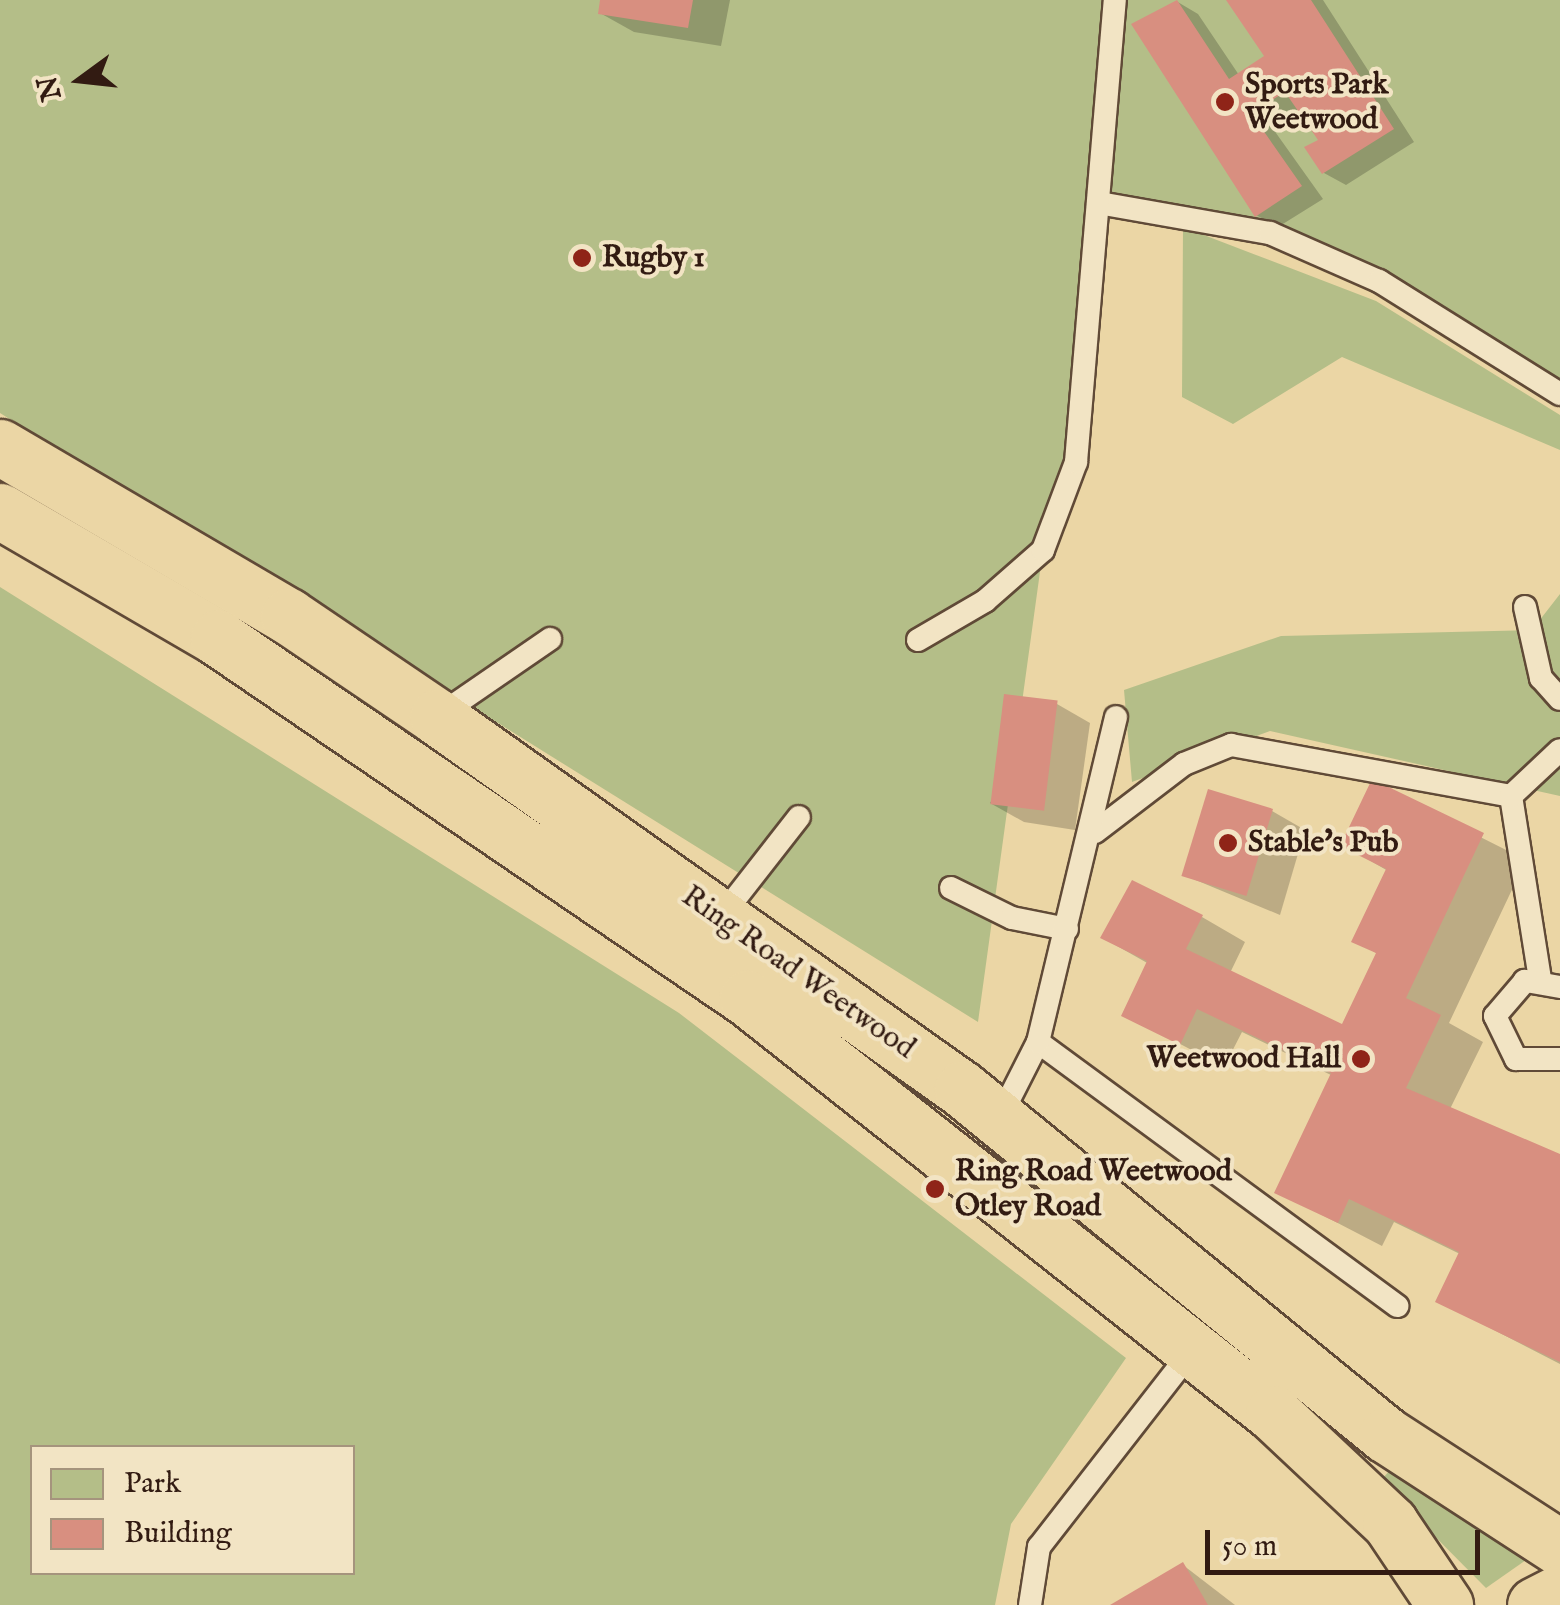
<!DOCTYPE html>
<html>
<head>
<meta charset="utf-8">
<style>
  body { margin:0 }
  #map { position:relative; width:1560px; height:1605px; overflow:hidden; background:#ebd6a5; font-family:"IM FELL English",serif }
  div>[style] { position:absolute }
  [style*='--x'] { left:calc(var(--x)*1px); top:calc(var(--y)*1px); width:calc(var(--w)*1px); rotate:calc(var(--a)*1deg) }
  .green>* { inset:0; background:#b4be88 }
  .shadow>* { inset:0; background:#0003 }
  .building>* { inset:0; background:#d88f80; transform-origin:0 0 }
  .roads { filter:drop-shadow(2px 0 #604a37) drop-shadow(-2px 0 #604a37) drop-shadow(0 2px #604a37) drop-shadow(0 -2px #604a37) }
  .service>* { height:22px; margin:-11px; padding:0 11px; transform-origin:11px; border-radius:11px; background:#f2e4c4 }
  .trunk>* { height:55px; margin:-27.5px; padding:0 27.5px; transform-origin:27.5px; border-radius:27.5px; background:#ebd6a5 }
  .dots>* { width:28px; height:28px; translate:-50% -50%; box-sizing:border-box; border:5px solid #f2e4c4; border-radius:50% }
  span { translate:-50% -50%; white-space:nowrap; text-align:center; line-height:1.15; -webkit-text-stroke:8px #f2e4c4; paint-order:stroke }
  .poi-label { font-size:30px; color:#321b12; font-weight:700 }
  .left { translate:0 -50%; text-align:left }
  .right { translate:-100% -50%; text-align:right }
  .street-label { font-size:30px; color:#321b12 }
  .legend { position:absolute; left:30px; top:1445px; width:325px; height:130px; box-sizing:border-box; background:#f2e4c4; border:2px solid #a5947d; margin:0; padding:12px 18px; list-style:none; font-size:30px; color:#321b12 }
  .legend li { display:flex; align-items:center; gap:20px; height:50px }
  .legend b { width:50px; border:2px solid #a5947d }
  .north { position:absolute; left:30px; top:30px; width:100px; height:100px; -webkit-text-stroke:8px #f2e4c4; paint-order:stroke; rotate:255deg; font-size:28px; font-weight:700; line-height:40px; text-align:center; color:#321b12 }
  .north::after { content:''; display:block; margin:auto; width:35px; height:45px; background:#321b12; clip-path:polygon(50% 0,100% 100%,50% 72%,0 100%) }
  .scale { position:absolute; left:1205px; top:1530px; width:275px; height:45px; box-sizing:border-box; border:5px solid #321b12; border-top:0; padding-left:12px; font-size:30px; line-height:35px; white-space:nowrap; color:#321b12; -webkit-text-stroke:8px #f2e4c4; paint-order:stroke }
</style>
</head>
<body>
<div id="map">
  <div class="green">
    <div style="clip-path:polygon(0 0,1560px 0,1560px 394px,1271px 233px,1099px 203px,1076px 462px,1043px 550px,978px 1022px,0 413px)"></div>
    <div style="clip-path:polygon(1183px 227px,1376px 301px,1560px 415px,1560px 450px,1342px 357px,1233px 424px,1182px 397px)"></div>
    <div style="clip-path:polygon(evenodd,0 587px,679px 1013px,1126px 1358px,1011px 1524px,995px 1605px,0 1605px,0 587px,32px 1448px,352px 1448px,352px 1572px,32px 1572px,32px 1448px)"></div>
    <div style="clip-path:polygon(1560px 594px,1560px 796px,1270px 731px,1132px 782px,1124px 690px,1281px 636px,1532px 630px)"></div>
    <div style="clip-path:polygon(1396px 1464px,1529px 1558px,1486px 1588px,1380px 1481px)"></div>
  </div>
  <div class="shadow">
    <div style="clip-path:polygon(603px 0,730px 0,721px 46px,634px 32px,600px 13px)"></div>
    <div style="clip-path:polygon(1229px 0,1323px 0,1414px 142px,1346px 185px,1324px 173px,1322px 141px,1300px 108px,1271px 126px,1323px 199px,1278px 227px,1256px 215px,1176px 1px,1198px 14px,1239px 75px,1267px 56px)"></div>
    <div style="clip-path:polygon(1057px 704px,1090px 723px,1075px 830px,1024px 822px,990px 803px)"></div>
    <div style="clip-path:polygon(1373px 783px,1526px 860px,1449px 1023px,1483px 1042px,1449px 1111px,1560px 1160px,1560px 1364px,1438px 1301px,1460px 1254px,1394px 1222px,1382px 1246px,1278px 1192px,1333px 1076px,1242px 1032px,1224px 1067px,1125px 1015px,1149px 964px,1103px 938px,1202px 917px,1245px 942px,1230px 973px,1344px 1028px,1378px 954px,1355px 941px,1388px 871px,1343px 845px)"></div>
    <div style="clip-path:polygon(1272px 811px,1305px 830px,1280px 915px,1186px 876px)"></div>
    <div style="clip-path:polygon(1183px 1565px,1235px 1605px,1115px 1605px)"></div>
  </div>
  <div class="building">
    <div style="clip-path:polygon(600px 0,693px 0,688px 28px,598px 14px)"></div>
    <div style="clip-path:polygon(1177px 0,1229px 79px,1264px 56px,1226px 0,1311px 0,1394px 129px,1322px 174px,1304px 147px,1318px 140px,1285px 92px,1251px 113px,1302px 186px,1255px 217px,1131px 24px)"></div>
    <div style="left:1004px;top:694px;width:54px;height:111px;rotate:7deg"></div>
    <div style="clip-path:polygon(1372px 779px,1484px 833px,1406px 998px,1441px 1015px,1406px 1088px,1560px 1154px,1560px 1362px,1435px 1302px,1459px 1252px,1349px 1199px,1338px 1223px,1274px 1193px,1331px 1073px,1197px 1009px,1180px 1045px,1121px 1016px,1147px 961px,1100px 938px,1132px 880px,1203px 915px,1186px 949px,1342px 1024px,1376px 953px,1351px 942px,1386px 869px,1340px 846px)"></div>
    <div style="left:1208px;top:789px;width:68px;height:91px;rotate:17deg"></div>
    <div style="clip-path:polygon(1183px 1562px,1208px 1605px,1110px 1605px)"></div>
  </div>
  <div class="roads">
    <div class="service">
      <div style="--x:1099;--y:203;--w:174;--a:10"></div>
      <div style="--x:1270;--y:233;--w:119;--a:23.8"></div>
      <div style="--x:1379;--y:281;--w:213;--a:32"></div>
      <div style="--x:1525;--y:607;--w:73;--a:77.3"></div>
      <div style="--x:1541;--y:678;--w:28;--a:48"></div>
      <div style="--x:918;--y:640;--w:78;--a:-30.2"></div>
      <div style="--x:985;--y:601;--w:77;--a:-41.3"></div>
      <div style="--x:1043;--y:550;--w:94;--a:-69.4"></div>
      <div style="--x:1076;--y:462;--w:464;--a:-85.2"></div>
      <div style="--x:438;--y:716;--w:136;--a:-34.5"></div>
      <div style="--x:1511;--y:796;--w:185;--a:81"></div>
      <div style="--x:1095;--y:832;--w:112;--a:-37.4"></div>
      <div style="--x:1184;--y:764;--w:51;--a:-22"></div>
      <div style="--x:1231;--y:745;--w:285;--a:10.3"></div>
      <div style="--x:1511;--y:796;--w:67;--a:-43.2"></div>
      <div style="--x:951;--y:888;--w:68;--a:26.2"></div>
      <div style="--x:1012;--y:918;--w:56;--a:11.3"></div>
      <div style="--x:720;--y:918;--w:128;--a:-52"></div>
      <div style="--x:1560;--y:987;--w:36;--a:-170"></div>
      <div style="--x:1525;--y:981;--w:46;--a:130.6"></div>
      <div style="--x:1495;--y:1016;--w:48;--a:64"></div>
      <div style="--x:1516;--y:1059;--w:44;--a:0"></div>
      <div style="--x:1038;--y:1042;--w:446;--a:36.3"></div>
      <div style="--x:999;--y:1119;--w:86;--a:-63.1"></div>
      <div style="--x:1038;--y:1042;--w:334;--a:-76.5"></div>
      <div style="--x:1030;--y:1605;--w:59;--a:-81.2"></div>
      <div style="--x:1039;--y:1547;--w:251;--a:-52.1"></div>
    </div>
    <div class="trunk">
      <div style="--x:0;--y:447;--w:334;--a:30.4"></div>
      <div style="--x:288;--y:616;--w:180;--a:34.1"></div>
      <div style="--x:437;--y:717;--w:643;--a:35.32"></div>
      <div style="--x:962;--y:1089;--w:547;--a:39.22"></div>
      <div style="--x:1386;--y:1435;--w:207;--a:33"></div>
      <div style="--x:0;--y:511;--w:252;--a:30.2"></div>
      <div style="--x:218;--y:638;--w:640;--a:34.24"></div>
      <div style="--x:747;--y:998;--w:670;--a:38.27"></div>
      <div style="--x:1273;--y:1413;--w:161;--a:43.2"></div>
      <div style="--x:1390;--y:1523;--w:99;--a:56.1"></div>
      <div style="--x:1535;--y:1605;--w:28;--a:-27"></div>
    </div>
  </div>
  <div class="dots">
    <div style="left:1225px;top:102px;background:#8f2418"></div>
    <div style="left:582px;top:258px;background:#8f2418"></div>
    <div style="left:1228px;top:843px;background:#8f2418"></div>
    <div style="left:1361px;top:1059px;background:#8f2418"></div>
    <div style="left:935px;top:1189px;background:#8f2418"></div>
  </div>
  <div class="poi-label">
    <span class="left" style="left:1245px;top:102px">Sports Park<br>Weetwood</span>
    <span class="left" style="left:602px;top:258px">Rugby 1</span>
    <span class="left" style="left:1248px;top:843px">Stable's Pub</span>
    <span class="right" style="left:1341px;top:1059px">Weetwood Hall</span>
    <span class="left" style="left:955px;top:1189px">Ring Road Weetwood<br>Otley Road</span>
  </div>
  <div class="street-label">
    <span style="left:798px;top:973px;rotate:35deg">Ring Road Weetwood</span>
  </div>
  <ul class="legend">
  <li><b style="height:28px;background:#b4be88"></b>Park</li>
  <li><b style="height:28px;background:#d88f80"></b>Building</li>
  </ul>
  <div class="north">N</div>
  <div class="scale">50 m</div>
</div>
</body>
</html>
